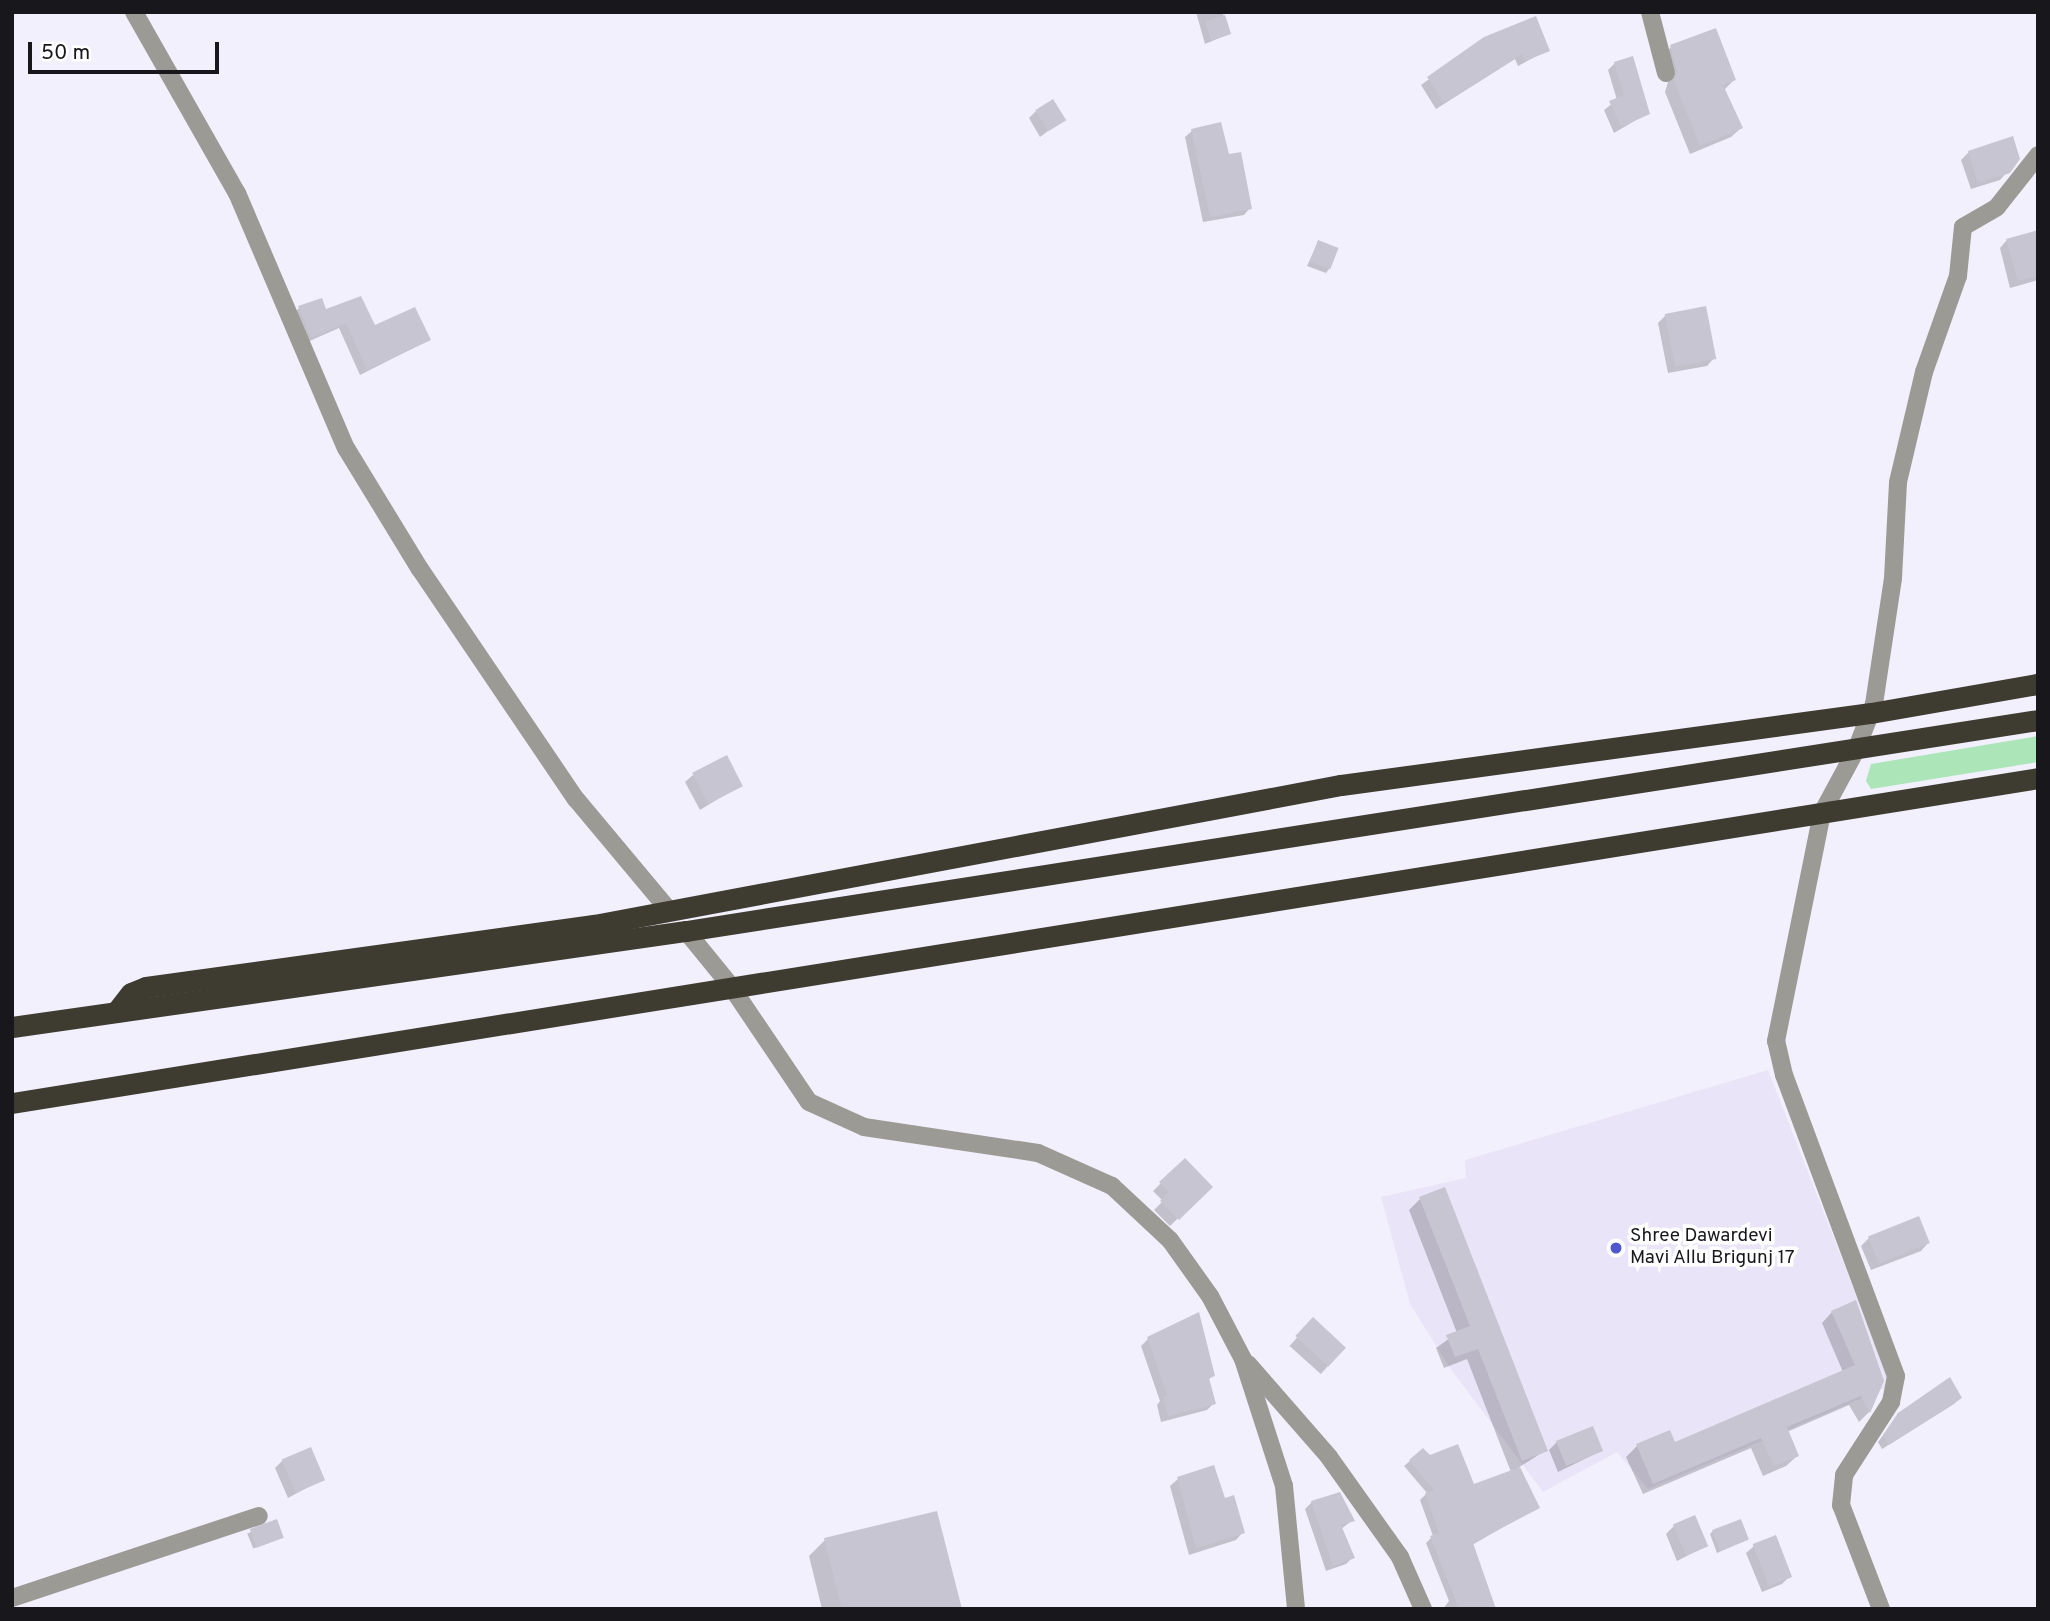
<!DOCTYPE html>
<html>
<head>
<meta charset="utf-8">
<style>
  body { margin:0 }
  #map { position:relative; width:2050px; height:1621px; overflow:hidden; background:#f3f0fd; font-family:Overpass,sans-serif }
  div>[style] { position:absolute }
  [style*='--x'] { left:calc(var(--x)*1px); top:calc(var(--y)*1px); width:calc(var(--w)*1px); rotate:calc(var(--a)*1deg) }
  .built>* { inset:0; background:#e9e4f7 }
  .green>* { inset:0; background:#abe5b8 }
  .shadow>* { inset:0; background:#0003; transform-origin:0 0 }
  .building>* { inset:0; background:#c6c5d1; transform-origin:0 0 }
  .minor>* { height:18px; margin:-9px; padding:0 9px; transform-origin:9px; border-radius:9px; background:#9c9a95 }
  .highway>* { height:21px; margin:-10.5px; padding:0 10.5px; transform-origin:10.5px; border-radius:10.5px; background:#3e3b31 }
  .dots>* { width:19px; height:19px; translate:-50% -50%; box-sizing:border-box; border:4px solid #fff; border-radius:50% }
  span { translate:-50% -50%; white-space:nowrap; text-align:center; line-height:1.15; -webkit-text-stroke:7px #fff; paint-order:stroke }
  .poi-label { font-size:19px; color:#18171b }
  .left { translate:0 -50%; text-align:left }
  .frame { position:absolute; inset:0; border:14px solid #18171b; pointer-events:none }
  .scale { position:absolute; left:28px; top:42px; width:191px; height:32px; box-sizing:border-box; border:4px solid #18171b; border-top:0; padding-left:9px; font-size:21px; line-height:24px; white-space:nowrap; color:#18171b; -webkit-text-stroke:5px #fff; paint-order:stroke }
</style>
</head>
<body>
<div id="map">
  <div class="built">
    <div style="clip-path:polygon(1768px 1070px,1856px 1295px,1862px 1298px,1884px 1352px,1888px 1387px,1648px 1489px,1617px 1452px,1543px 1492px,1450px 1368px,1410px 1304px,1381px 1197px,1466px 1178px,1465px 1160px)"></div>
  </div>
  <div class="green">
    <div style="clip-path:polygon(2038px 736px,2038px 762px,1871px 789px,1866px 781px,1871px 764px)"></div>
  </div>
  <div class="shadow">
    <div style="clip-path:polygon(1196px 12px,1227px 12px,1223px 14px,1229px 34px,1205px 44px)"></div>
    <div style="clip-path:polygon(1485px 39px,1548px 50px,1518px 66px,1515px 59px,1436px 109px,1421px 85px)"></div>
    <div style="clip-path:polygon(1671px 47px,1734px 80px,1724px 90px,1741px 128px,1731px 137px,1690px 154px,1665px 92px,1668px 82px,1662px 57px)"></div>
    <div style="clip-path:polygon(1615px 63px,1648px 113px,1614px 133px,1604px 110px,1617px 100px,1608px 70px)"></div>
    <div style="clip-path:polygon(1036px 111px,1064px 119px,1040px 137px,1029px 118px)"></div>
    <div style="clip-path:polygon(1192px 131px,1228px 156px,1250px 208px,1244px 215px,1203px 222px,1185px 137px)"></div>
    <div style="clip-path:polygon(1969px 152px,2008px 171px,2000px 180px,1971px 189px,1961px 160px)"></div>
    <div style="clip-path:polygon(2038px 232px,2038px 280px,2010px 288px,2000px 248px,2007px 240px)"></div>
    <div style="clip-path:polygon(1318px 242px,1329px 269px,1326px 273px,1307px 266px)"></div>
    <div style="clip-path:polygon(299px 308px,325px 312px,429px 340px,360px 375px,339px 328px,305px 343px,292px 315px)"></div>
    <div style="clip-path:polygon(1666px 315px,1714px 358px,1707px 366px,1668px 373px,1658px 323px)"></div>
    <div style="clip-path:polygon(693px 775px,741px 785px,700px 810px,685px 782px)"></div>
    <div style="clip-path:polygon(1185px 1160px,1210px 1187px,1170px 1226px,1154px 1210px,1163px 1201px,1153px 1191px)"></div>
    <div style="clip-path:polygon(1420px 1199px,1546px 1450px,1518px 1468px,1538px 1507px,1472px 1545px,1494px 1609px,1443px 1609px,1449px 1601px,1426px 1543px,1433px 1536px,1420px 1500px,1427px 1493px,1404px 1466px,1423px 1450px,1473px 1486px,1511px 1472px,1467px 1359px,1444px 1368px,1436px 1348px,1457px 1333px,1409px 1210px)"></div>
    <div style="clip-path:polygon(1869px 1238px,1928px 1243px,1921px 1251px,1871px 1270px,1861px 1246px)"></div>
    <div style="clip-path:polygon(1832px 1312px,1882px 1381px,1869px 1412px,1859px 1422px,1849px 1405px,1787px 1432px,1797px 1456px,1786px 1466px,1763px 1476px,1751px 1448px,1643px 1494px,1626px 1457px,1637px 1446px,1674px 1444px,1843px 1372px,1822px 1323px)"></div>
    <div style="left:1313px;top:1320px;width:42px;height:35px;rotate:42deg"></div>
    <div style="clip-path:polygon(1148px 1339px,1213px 1376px,1208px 1380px,1214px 1403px,1207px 1410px,1161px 1422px,1157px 1405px,1160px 1401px,1141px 1346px)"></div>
    <div style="clip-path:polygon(1960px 1398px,1954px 1404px,1882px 1449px,1878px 1442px,1899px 1414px)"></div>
    <div style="clip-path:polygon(1557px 1442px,1601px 1451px,1558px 1472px,1549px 1450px)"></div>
    <div style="clip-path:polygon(282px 1461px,323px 1479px,288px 1498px,275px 1468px)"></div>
    <div style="clip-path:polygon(1178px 1479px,1223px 1500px,1243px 1532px,1236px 1540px,1189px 1555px,1170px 1486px)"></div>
    <div style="clip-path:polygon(1312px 1502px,1353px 1520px,1341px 1529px,1352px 1558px,1346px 1564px,1326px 1571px,1305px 1509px)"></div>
    <div style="left:276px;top:1522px;width:16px;height:31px;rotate:68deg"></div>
    <div style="clip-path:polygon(1674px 1526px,1706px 1546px,1677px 1561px,1666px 1534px)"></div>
    <div style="clip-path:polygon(1713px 1531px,1747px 1540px,1717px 1553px,1710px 1534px)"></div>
    <div style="clip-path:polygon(825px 1540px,960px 1609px,822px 1609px,809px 1556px)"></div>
    <div style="clip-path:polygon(1754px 1546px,1790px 1576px,1782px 1584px,1762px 1592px,1746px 1553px)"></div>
  </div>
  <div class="building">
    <div style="left:1225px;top:15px;width:20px;height:21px;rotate:72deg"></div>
    <div style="clip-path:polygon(1536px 16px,1550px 51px,1525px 61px,1522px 54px,1444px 103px,1427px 77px,1484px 37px)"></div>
    <div style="clip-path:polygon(1716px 28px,1736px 80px,1723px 85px,1743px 128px,1700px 146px,1674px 81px,1677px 71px,1670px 45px)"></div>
    <div style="clip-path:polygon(1633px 56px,1650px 114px,1621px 127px,1609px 101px,1624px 95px,1614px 62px)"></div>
    <div style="left:1053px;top:99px;width:25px;height:21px;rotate:58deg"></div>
    <div style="clip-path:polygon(1221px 122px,1229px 154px,1241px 152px,1252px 209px,1210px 217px,1191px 129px)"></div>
    <div style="clip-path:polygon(2013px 136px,2020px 159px,2010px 173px,1978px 183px,1968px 151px)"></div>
    <div style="clip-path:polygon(2038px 230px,2038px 276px,2018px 281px,2006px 239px)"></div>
    <div style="left:1318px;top:240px;width:22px;height:23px;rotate:21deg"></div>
    <div style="clip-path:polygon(361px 296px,375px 325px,415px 307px,431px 340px,367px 370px,346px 323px,311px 338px,298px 306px,322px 298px,326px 309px)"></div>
    <div style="left:1706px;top:306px;width:54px;height:42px;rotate:79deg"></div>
    <div style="left:727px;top:755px;width:35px;height:39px;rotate:63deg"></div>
    <div style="clip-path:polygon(1185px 1158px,1213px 1187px,1179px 1220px,1160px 1201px,1169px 1192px,1159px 1182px)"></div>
    <div style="clip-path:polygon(1445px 1187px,1548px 1451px,1522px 1461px,1478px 1349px,1455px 1357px,1446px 1335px,1470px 1326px,1419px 1197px)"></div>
    <div style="left:1919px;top:1216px;width:29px;height:55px;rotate:68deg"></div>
    <div style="clip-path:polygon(1856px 1300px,1884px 1381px,1870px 1413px,1861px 1396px,1787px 1427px,1799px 1456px,1774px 1466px,1761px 1438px,1653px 1484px,1636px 1444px,1670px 1430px,1675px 1442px,1855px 1365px,1831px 1311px)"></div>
    <div style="clip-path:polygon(1199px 1312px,1215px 1376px,1209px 1378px,1216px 1404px,1168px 1416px,1163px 1397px,1167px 1395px,1147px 1337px)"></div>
    <div style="left:1313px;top:1317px;width:45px;height:26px;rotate:43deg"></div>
    <div style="clip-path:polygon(1950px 1377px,1962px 1398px,1889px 1445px,1883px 1435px,1898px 1413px)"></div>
    <div style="left:1593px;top:1426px;width:27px;height:40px;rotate:68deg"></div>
    <div style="clip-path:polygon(1458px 1444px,1474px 1484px,1520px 1467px,1540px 1508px,1473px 1543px,1496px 1609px,1459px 1609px,1430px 1536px,1439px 1533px,1425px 1493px,1434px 1490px,1409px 1460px,1423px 1448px,1430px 1455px)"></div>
    <div style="left:311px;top:1447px;width:36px;height:32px;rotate:67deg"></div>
    <div style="clip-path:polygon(1214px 1465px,1225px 1498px,1234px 1495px,1245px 1533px,1196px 1548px,1177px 1477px)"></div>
    <div style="clip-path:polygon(1340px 1492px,1355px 1521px,1341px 1525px,1355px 1558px,1333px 1566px,1311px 1501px)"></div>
    <div style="clip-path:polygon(937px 1511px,962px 1609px,842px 1609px,824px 1538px)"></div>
    <div style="left:1695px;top:1515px;width:34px;height:24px;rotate:67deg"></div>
    <div style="left:277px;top:1519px;width:20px;height:29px;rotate:70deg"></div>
    <div style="left:1741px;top:1519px;width:22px;height:31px;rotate:69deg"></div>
    <div style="left:1776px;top:1535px;width:45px;height:25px;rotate:69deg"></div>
  </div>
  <div class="minor">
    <div style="--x:134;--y:12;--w:208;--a:60.4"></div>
    <div style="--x:237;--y:193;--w:277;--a:66.9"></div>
    <div style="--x:346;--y:448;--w:142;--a:58.6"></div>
    <div style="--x:420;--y:569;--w:278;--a:55.9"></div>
    <div style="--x:576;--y:799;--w:142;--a:50.1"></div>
    <div style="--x:1650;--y:12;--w:63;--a:75.3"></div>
    <div style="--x:686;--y:931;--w:70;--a:50.8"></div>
    <div style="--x:730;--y:985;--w:141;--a:56"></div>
    <div style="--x:809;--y:1102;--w:60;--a:24.4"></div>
    <div style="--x:864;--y:1127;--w:176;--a:8.5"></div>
    <div style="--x:1038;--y:1153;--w:81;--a:24"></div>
    <div style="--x:1112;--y:1186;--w:79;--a:43"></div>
    <div style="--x:1170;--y:1240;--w:69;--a:54.5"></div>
    <div style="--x:1210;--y:1296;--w:71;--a:62.4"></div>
    <div style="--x:1243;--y:1359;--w:133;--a:72.1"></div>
    <div style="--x:1284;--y:1486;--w:124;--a:84.4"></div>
    <div style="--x:1248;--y:1364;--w:123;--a:48.9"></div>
    <div style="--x:1329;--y:1457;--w:123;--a:54.6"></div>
    <div style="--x:1400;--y:1557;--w:57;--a:66.1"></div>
    <div style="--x:12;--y:1598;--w:260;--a:-18.4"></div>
    <div style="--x:1881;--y:1609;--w:111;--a:-111"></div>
    <div style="--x:1841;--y:1505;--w:30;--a:-84"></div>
    <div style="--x:1844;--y:1475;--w:87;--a:-57.2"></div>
    <div style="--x:1891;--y:1402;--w:26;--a:-79"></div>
    <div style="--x:1896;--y:1376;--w:321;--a:-110.4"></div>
    <div style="--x:1784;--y:1075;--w:35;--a:-103"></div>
    <div style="--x:1776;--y:1041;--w:233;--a:-78.6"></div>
    <div style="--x:1822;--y:813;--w:72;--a:-61.6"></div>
    <div style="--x:1856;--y:750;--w:49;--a:-68.6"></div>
    <div style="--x:1874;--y:704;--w:127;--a:-81.4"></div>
    <div style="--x:1893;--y:578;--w:96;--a:-87"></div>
    <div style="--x:1898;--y:482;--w:113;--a:-76.7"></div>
    <div style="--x:1924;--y:372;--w:102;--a:-70.5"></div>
    <div style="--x:1958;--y:276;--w:49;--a:-84.2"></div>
    <div style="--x:1963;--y:227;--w:39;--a:-30"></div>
    <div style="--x:1997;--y:207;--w:66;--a:-51.7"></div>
  </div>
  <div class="highway">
    <div style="--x:116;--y:1012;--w:24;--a:-52"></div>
    <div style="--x:131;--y:993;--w:16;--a:-22"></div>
    <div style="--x:146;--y:987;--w:452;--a:-7.9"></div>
    <div style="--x:594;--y:925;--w:760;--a:-10.62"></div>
    <div style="--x:1341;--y:785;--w:535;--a:-7.74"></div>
    <div style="--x:1871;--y:713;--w:169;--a:-9.9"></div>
    <div style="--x:12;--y:1027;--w:681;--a:-8.11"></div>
    <div style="--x:686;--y:931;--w:1368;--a:-8.87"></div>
    <div style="--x:12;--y:1103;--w:2052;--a:-9.11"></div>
  </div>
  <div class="dots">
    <div style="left:1616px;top:1248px;background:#5057ce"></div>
  </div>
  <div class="poi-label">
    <span class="left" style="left:1630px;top:1248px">Shree Dawardevi<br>Mavi Allu Brigunj 17</span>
  </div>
  <div class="frame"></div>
  <div class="scale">50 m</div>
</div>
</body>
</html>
